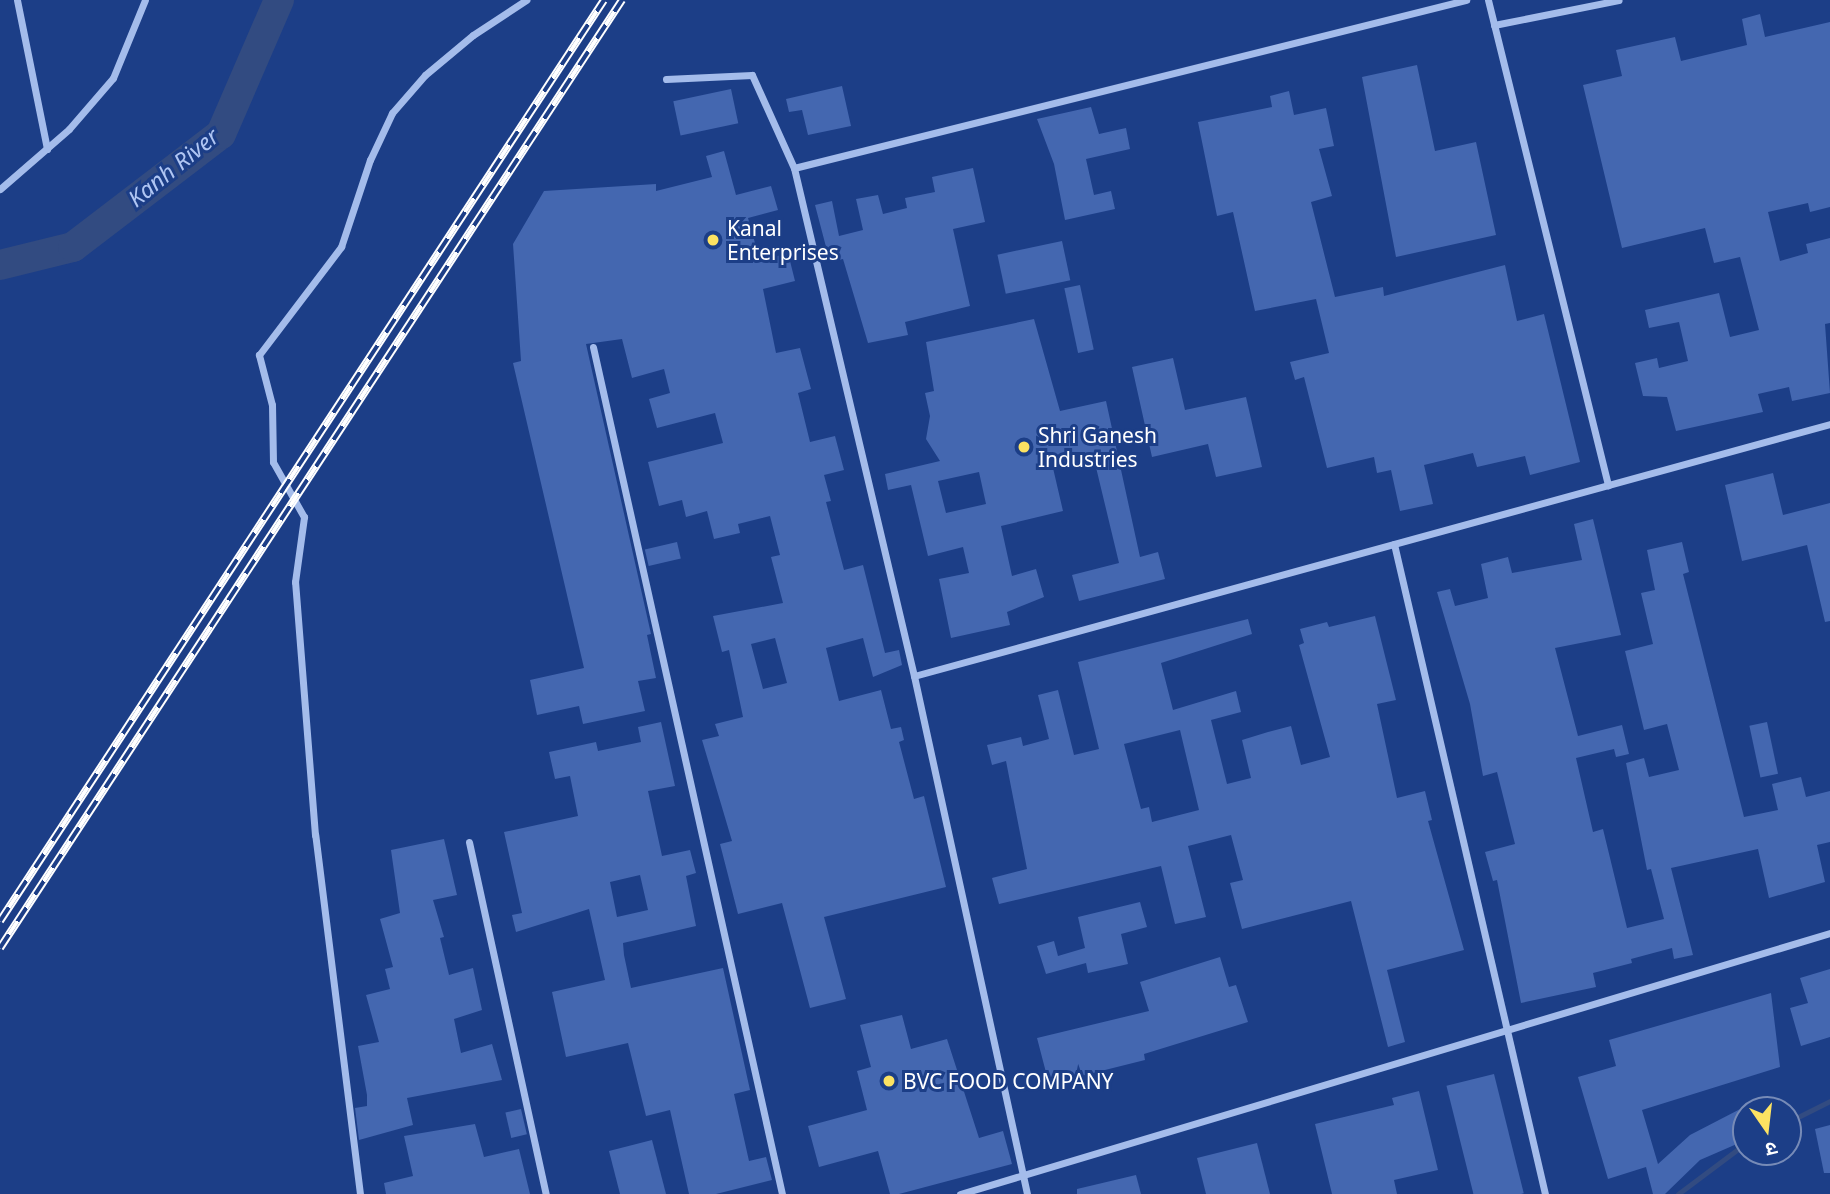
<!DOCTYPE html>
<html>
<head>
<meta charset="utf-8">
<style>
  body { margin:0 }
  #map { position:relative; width:1830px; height:1194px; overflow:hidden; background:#1c3e87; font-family:"Noto Sans","Noto Sans Devanagari",sans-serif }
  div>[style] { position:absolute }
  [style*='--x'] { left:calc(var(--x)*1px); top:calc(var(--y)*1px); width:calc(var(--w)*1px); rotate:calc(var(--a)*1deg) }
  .stream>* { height:5px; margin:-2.5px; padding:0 2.5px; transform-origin:2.5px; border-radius:2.5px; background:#324b81 }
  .river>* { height:30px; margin:-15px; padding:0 15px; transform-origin:15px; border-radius:15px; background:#324b81 }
  .building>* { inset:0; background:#4467b0; transform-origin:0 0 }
  .street>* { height:7px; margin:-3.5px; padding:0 3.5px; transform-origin:3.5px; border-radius:3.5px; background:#a4bceb }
  .rail>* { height:8px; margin-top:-4px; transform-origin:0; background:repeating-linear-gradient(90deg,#1c3e87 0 16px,#fff 0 32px); box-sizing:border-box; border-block:2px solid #fff }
  .dots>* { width:19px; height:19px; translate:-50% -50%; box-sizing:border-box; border:4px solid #1c3e87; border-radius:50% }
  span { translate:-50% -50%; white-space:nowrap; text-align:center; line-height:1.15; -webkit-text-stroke:6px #1c3e87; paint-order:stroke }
  .poi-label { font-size:21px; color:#fff }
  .left { translate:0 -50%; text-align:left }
  .water-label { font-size:23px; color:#b0c6f3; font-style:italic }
  .north { position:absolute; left:1732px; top:1096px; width:70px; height:70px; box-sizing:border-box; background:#1c3e87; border:2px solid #778bb7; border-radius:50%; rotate:166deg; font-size:19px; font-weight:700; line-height:28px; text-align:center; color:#fff }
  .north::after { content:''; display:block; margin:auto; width:24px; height:32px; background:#fce262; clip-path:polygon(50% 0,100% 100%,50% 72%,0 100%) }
</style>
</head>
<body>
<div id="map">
  <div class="stream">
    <div style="--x:1788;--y:1122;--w:47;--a:-26.6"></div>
    <div style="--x:1678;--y:1194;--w:85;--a:-36.9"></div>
  </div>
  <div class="river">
    <div style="--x:0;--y:265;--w:75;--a:-13.9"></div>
    <div style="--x:73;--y:247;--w:186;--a:-37.4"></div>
    <div style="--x:221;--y:134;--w:146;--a:-66.6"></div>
  </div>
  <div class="building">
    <div style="clip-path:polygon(1760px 14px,1765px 37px,1830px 22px,1830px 207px,1810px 212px,1808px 203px,1768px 212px,1780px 261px,1808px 253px,1806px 244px,1830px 238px,1830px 323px,1825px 324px,1830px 393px,1792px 401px,1789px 387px,1758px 394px,1763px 412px,1676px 431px,1667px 397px,1643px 396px,1635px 363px,1657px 358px,1659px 368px,1688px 361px,1679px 322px,1649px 328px,1645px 310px,1719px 293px,1730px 337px,1759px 330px,1740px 257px,1714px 263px,1705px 228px,1622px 248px,1583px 85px,1622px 76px,1616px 50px,1675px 37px,1681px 61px,1747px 45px,1742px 19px)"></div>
    <div style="clip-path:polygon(1417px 65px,1435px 151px,1476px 142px,1496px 235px,1396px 257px,1362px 77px)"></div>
    <div style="clip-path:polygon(842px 86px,851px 126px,808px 135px,802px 110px,789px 112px,786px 99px)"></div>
    <div style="left:731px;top:89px;width:35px;height:59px;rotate:78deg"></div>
    <div style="clip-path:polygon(1289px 91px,1294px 115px,1326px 108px,1334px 146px,1319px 149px,1332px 196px,1311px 202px,1335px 297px,1383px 287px,1384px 296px,1505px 265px,1517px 321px,1544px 314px,1580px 462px,1530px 475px,1525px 456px,1477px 467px,1473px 453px,1424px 465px,1433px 504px,1400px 511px,1391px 470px,1377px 473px,1374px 457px,1327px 468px,1304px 377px,1295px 380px,1290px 362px,1329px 353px,1316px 299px,1255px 311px,1233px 212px,1217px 216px,1198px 122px,1272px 107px,1270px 96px)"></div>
    <div style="clip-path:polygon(1091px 107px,1099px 134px,1126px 128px,1130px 149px,1086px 159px,1094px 195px,1111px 191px,1115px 209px,1065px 220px,1054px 164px,1037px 119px)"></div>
    <div style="clip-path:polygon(evenodd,724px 151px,736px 195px,771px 186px,778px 210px,748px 218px,760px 261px,788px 253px,795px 281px,763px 289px,776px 353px,800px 348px,811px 389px,798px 393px,810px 442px,835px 436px,844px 470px,824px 475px,831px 501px,826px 502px,844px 570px,863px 565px,885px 653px,899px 650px,902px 665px,873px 677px,863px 638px,826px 648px,839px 701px,881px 690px,891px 729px,901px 727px,904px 740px,899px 742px,914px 799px,924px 796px,946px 887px,824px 917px,846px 999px,810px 1008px,782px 903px,738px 914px,720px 844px,732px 841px,702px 740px,719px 736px,715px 724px,743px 717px,729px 650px,722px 652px,713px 616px,783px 603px,771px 557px,780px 555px,770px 516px,738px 524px,740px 533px,714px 539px,707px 511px,686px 517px,682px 500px,659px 506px,648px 462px,723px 443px,715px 413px,657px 428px,649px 399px,670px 393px,664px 369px,632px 378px,622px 339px,586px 344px,651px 634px,647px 635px,656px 678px,638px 681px,645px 711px,583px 724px,579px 706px,537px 715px,530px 680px,584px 668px,513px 363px,521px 361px,513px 244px,544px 191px,656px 184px,656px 191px,712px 177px,706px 156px,724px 151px,775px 638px,787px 683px,763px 689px,751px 644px,775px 638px)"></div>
    <div style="clip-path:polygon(973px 168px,985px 222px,953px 229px,970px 306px,905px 322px,908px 335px,868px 343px,843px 259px,830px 262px,815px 205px,832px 201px,839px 236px,863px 230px,856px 199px,878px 195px,883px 214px,907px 208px,905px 198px,935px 192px,932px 177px)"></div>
    <div style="left:1062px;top:241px;width:40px;height:66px;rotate:78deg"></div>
    <div style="left:1080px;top:285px;width:66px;height:16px;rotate:78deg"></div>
    <div style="clip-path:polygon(evenodd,1034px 319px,1060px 411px,1106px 401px,1140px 557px,1158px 552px,1165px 579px,1079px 601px,1072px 575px,1119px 563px,1094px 459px,1053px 468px,1063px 511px,1001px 526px,1012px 576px,1036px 569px,1044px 597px,1007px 612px,1010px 625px,951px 638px,939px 579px,969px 573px,963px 547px,928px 556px,911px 485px,888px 490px,885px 474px,940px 461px,926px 439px,930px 416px,925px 393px,934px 391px,926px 342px,1034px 319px,979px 472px,986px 504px,946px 513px,938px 481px,979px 472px)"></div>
    <div style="clip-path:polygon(1173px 358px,1185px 410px,1246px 397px,1262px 467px,1216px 477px,1208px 444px,1152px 457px,1132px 367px)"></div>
    <div style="clip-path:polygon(1773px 473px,1783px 515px,1830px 503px,1830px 621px,1825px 622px,1807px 545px,1742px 561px,1725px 485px)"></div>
    <div style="clip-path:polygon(1593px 519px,1621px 635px,1555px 648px,1578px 736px,1622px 725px,1629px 754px,1616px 757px,1614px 749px,1576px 758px,1593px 832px,1603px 829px,1627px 928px,1664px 919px,1651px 869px,1647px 870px,1626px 763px,1644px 758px,1649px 777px,1679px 770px,1667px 724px,1644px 730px,1625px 651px,1653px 644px,1641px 593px,1655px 590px,1647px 550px,1682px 542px,1689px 572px,1683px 574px,1744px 817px,1778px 810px,1772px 784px,1801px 777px,1806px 797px,1830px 791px,1830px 842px,1817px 845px,1825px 882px,1769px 898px,1758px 849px,1671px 868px,1693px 955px,1674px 959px,1672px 948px,1631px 959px,1632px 963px,1593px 973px,1596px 987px,1521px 1003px,1497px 880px,1493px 881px,1485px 852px,1515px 844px,1497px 772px,1483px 776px,1470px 704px,1437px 592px,1450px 589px,1455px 606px,1488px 598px,1481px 564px,1508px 557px,1512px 573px,1582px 560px,1574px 524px)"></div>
    <div style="left:677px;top:542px;width:17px;height:33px;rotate:77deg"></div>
    <div style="clip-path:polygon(evenodd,1375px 616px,1396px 700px,1377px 704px,1397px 798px,1425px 791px,1432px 820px,1428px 821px,1464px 950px,1387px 970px,1405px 1042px,1388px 1047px,1351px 901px,1242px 929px,1230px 883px,1243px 880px,1231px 835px,1188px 846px,1206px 917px,1175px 924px,1161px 866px,999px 904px,992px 878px,1027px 869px,1006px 761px,992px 765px,987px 745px,1021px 737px,1023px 746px,1049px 739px,1038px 695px,1058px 690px,1074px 755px,1099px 749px,1078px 662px,1248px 619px,1252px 634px,1161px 663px,1173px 710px,1236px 691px,1241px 712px,1211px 720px,1227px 784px,1251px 778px,1242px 740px,1268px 732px,1291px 726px,1301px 765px,1330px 757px,1299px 645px,1304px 643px,1300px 629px,1327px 622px,1329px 627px,1375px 616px,1180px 730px,1199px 810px,1152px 822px,1149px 807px,1141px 809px,1124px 744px,1180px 730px)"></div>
    <div style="clip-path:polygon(evenodd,661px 722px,675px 786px,648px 791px,662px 856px,690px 850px,696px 873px,686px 876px,696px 926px,623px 943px,624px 955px,631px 988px,723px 968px,750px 1090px,734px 1094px,749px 1161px,766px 1157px,772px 1180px,716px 1194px,689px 1194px,670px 1110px,646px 1116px,628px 1043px,566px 1057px,552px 992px,605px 980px,589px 909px,516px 932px,512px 915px,522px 913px,504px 832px,578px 816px,570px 776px,555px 779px,549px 752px,596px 742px,598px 751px,641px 742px,638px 727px,661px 722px,640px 875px,648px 910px,617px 917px,610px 882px,640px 875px)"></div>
    <div style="left:1767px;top:722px;width:53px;height:18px;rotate:78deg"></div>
    <div style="clip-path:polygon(444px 839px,457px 895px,433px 900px,444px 937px,440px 938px,449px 975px,473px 968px,482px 1010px,454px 1019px,461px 1053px,492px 1044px,502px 1080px,407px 1098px,413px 1125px,359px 1140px,355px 1108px,367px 1106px,367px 1095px,358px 1046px,379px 1042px,366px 995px,390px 989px,385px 969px,393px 967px,380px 919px,400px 913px,391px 850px)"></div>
    <div style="clip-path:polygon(1140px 902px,1147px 927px,1121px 934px,1128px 964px,1088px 973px,1086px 963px,1046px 974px,1037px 946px,1054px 941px,1058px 956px,1085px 948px,1078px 917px)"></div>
    <div style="clip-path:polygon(1220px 957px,1229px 987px,1236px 985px,1248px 1022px,1144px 1054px,1145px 1060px,1049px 1084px,1037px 1038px,1149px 1011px,1140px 982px)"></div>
    <div style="clip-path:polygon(1830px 969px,1830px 1037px,1801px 1046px,1790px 1008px,1808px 1003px,1800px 978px)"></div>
    <div style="clip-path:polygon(1771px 993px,1780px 1067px,1642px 1110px,1658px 1164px,1690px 1135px,1746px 1106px,1746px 1140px,1700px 1160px,1665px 1194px,1653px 1194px,1646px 1167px,1608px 1179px,1578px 1077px,1616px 1066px,1609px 1040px)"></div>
    <div style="clip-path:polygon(902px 1015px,911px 1049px,947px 1039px,979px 1138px,1003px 1131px,1012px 1164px,899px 1194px,890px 1194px,878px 1151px,819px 1167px,808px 1126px,867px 1110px,857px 1071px,871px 1067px,860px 1025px)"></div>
    <div style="left:1494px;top:1074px;width:123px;height:49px;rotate:76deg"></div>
    <div style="clip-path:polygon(1419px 1091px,1438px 1170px,1394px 1180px,1397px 1194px,1332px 1194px,1315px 1124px,1394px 1105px,1392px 1098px)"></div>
    <div style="left:521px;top:1109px;width:26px;height:16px;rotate:77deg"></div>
    <div style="clip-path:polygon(475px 1124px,484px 1157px,519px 1149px,530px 1194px,386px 1194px,384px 1183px,413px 1176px,404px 1136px)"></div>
    <div style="clip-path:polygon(1830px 1125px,1830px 1173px,1824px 1173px,1815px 1129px)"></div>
    <div style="clip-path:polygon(652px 1140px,666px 1194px,620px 1194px,609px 1151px)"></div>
    <div style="clip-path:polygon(1257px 1143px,1270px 1194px,1206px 1194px,1197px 1158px)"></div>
    <div style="clip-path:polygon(1136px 1175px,1141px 1194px,1077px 1194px,1077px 1189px)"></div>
  </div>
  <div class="street">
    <div style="--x:17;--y:0;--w:152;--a:78.6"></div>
    <div style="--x:1488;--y:0;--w:500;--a:76.1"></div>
    <div style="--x:1494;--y:25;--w:127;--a:-11.3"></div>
    <div style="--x:666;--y:79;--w:86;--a:-2.7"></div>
    <div style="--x:752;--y:75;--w:102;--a:65.7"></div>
    <div style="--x:794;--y:168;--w:522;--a:76.71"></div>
    <div style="--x:914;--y:676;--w:530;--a:77.69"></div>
    <div style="--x:794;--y:168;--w:693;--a:-14.04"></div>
    <div style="--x:0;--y:189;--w:91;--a:-41"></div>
    <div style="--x:69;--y:129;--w:67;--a:-49.2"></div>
    <div style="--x:113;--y:78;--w:84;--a:-67.7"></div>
    <div style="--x:593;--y:347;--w:868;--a:77.42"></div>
    <div style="--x:1394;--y:544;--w:667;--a:76.92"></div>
    <div style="--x:914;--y:676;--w:950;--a:-15.38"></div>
    <div style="--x:469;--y:842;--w:360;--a:77.7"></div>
    <div style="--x:360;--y:1194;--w:362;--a:-97.1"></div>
    <div style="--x:315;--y:835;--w:254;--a:-94.5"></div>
    <div style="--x:295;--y:582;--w:66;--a:-82.1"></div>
    <div style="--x:304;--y:517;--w:63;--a:-119.4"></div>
    <div style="--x:273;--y:462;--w:57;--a:-91"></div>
    <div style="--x:272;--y:405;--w:52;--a:-104.6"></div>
    <div style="--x:259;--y:355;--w:136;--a:-52.8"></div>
    <div style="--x:341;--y:247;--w:92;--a:-71.6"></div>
    <div style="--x:370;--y:160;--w:52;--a:-64.9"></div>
    <div style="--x:392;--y:113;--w:50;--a:-49"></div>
    <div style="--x:425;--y:75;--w:62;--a:-39.8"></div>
    <div style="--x:473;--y:35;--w:64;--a:-33.4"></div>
    <div style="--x:960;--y:1194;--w:908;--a:-16.7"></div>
  </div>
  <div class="rail">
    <div style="--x:0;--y:921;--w:1101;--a:-56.74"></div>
    <div style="--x:0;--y:948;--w:1134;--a:-56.73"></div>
  </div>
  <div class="dots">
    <div style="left:713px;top:240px;background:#fce262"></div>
    <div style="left:1024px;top:447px;background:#fce262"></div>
    <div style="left:889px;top:1081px;background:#fce262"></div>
  </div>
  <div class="poi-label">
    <span class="left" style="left:727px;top:240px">Kanal<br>Enterprises</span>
    <span class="left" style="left:1038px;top:447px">Shri Ganesh<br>Industries</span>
    <span class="left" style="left:903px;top:1081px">BVC FOOD COMPANY</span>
  </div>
  <div class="water-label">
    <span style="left:173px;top:167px;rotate:-39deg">Kanh River</span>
  </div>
  <div class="north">उ</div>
</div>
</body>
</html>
